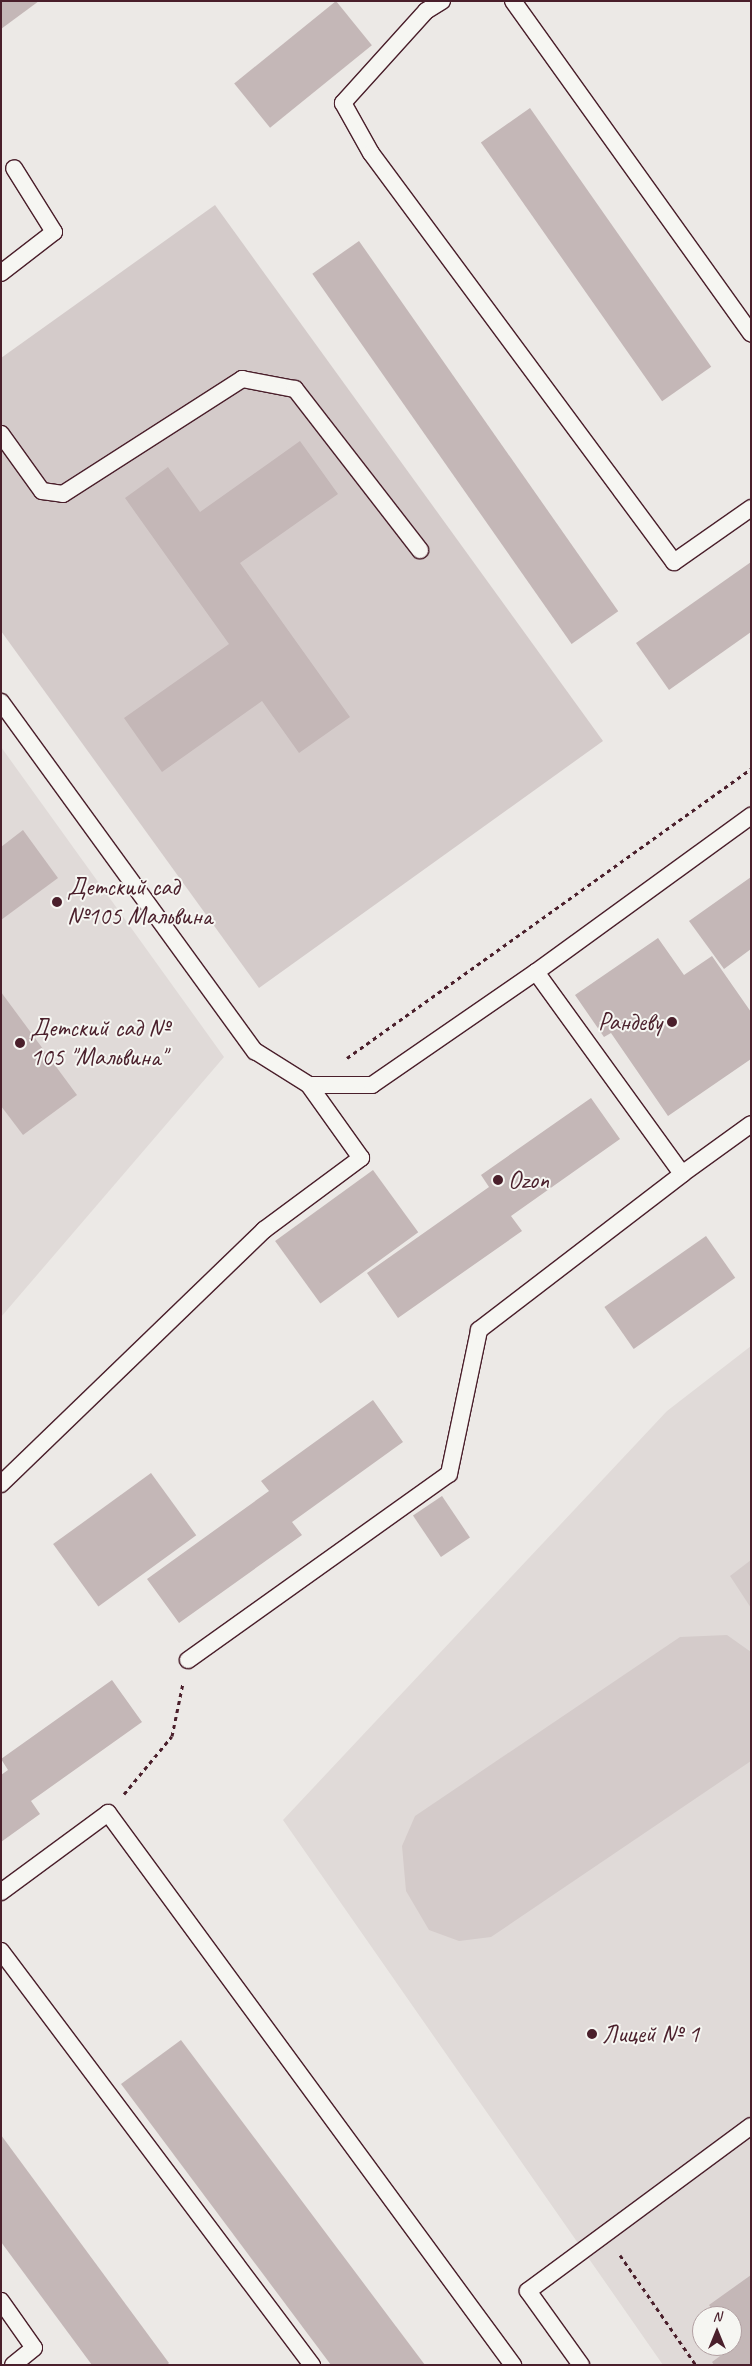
<!DOCTYPE html>
<html>
<head>
<meta charset="utf-8">
<style>
  body { margin:0 }
  #map { position:relative; width:752px; height:2366px; overflow:hidden; background:#ece9e6; font-family:Caveat,sans-serif }
  div>[style] { position:absolute }
  [style*='--x'] { left:calc(var(--x)*1px); top:calc(var(--y)*1px); width:calc(var(--w)*1px); rotate:calc(var(--a)*1deg) }
  .built>* { inset:0; background:#e0dad8 }
  .green>* { inset:0; background:#d4cbca }
  .building>* { inset:0; background:#c4b7b7; transform-origin:0 0 }
  .path>* { height:3px; margin-top:-1.5px; transform-origin:0; background:repeating-linear-gradient(90deg,#4a1f2b 0 4px,transparent 0 8px) }
  .roads { filter:drop-shadow(1px 0 #4a1f2b) drop-shadow(-1px 0 #4a1f2b) drop-shadow(0 1px #4a1f2b) drop-shadow(0 -1px #4a1f2b) }
  .service>* { height:16px; margin:-8px; padding:0 8px; transform-origin:8px; border-radius:8px; background:#f6f6f2 }
  .dots>* { width:14px; height:14px; translate:-50% -50%; box-sizing:border-box; border:2px solid #f6f6f2; border-radius:50% }
  span { translate:-50% -50%; white-space:nowrap; text-align:center; line-height:1.15; -webkit-text-stroke:4px #f6f6f2; paint-order:stroke }
  .poi-label { font-size:25px; color:#4a1f2b }
  .left { translate:0 -50%; text-align:left }
  .right { translate:-100% -50%; text-align:right }
  .frame { position:absolute; inset:0; border:2px solid #4a1f2b; pointer-events:none }
  .north { position:absolute; left:692px; top:2306px; width:50px; height:50px; box-sizing:border-box; background:#f6f6f2; border:1px solid #b1a0a2; border-radius:50%; rotate:0deg; font-size:14px; font-weight:700; line-height:20px; text-align:center; color:#4a1f2b }
  .north::after { content:''; display:block; margin:auto; width:18px; height:22px; background:#4a1f2b; clip-path:polygon(50% 0,100% 100%,50% 72%,0 100%) }
</style>
</head>
<body>
<div id="map">
  <div class="built">
    <div style="clip-path:polygon(1px 747px,224px 1057px,1px 1317px)"></div>
    <div style="clip-path:polygon(evenodd,751px 1346px,751px 2365px,663px 2365px,283px 1820px,667px 1411px,751px 1346px,702px 2316px,732px 2316px,732px 2346px,702px 2346px,702px 2316px)"></div>
  </div>
  <div class="green">
    <div style="clip-path:polygon(215px 205px,603px 741px,259px 988px,1px 631px,1px 358px)"></div>
    <div style="clip-path:polygon(751px 1560px,751px 1608px,730px 1576px)"></div>
    <div style="clip-path:polygon(727px 1635px,751px 1652px,751px 1761px,491px 1937px,459px 1941px,429px 1930px,406px 1891px,402px 1846px,415px 1816px,680px 1637px)"></div>
  </div>
  <div class="building">
    <div style="clip-path:polygon(1px 1px,39px 1px,1px 29px)"></div>
    <div style="left:336px;top:1px;width:57px;height:131px;rotate:51deg"></div>
    <div style="left:530px;top:108px;width:316px;height:60px;rotate:55deg"></div>
    <div style="left:359px;top:241px;width:452px;height:57px;rotate:55deg"></div>
    <div style="clip-path:polygon(300px 441px,338px 494px,240px 563px,350px 717px,299px 753px,262px 701px,162px 772px,124px 718px,229px 644px,125px 498px,168px 467px,200px 512px)"></div>
    <div style="clip-path:polygon(751px 562px,751px 632px,669px 690px,636px 643px)"></div>
    <div style="clip-path:polygon(23px 830px,58px 878px,1px 920px,1px 847px)"></div>
    <div style="clip-path:polygon(751px 877px,751px 949px,724px 969px,689px 921px)"></div>
    <div style="clip-path:polygon(658px 938px,684px 975px,712px 956px,751px 1012px,751px 1059px,668px 1116px,611px 1033px,604px 1037px,575px 995px)"></div>
    <div style="clip-path:polygon(1px 992px,77px 1095px,23px 1135px,1px 1106px)"></div>
    <div style="clip-path:polygon(591px 1098px,620px 1139px,511px 1216px,522px 1231px,398px 1318px,367px 1273px,489px 1187px,481px 1175px)"></div>
    <div style="left:373px;top:1170px;width:77px;height:121px;rotate:54deg"></div>
    <div style="left:706px;top:1236px;width:51px;height:124px;rotate:55deg"></div>
    <div style="clip-path:polygon(373px 1400px,403px 1442px,292px 1522px,302px 1535px,179px 1623px,147px 1579px,269px 1491px,261px 1481px)"></div>
    <div style="left:151px;top:1473px;width:77px;height:121px;rotate:54deg"></div>
    <div style="left:442px;top:1496px;width:50px;height:35px;rotate:56deg"></div>
    <div style="clip-path:polygon(112px 1680px,142px 1722px,31px 1801px,40px 1814px,1px 1842px,1px 1775px,8px 1770px,1px 1759px)"></div>
    <div style="clip-path:polygon(181px 2040px,425px 2365px,331px 2365px,121px 2084px)"></div>
    <div style="clip-path:polygon(1px 2135px,169px 2363px,167px 2365px,92px 2365px,1px 2242px)"></div>
    <div style="clip-path:polygon(751px 2275px,751px 2365px,714px 2365px,712px 2362px,736px 2344px,732px 2338px,732px 2316px,717px 2316px,709px 2305px)"></div>
  </div>
  <div class="path">
    <div style="--x:347;--y:1058;--w:497;--a:-35.6"></div>
    <div style="--x:124;--y:1794;--w:75;--a:-50.4"></div>
    <div style="--x:172;--y:1736;--w:54;--a:-78.3"></div>
    <div style="--x:620;--y:2255;--w:134;--a:55.4"></div>
  </div>
  <div class="roads">
    <div class="service">
      <div style="--x:442;--y:1;--w:19;--a:148"></div>
      <div style="--x:426;--y:11;--w:124;--a:132.1"></div>
      <div style="--x:343;--y:103;--w:57;--a:60.8"></div>
      <div style="--x:371;--y:153;--w:509;--a:53.47"></div>
      <div style="--x:674;--y:562;--w:94;--a:-35"></div>
      <div style="--x:513;--y:1;--w:409;--a:54.4"></div>
      <div style="--x:1;--y:273;--w:67;--a:-37.7"></div>
      <div style="--x:54;--y:232;--w:75;--a:-122"></div>
      <div style="--x:1;--y:434;--w:70;--a:54.3"></div>
      <div style="--x:42;--y:491;--w:21;--a:8"></div>
      <div style="--x:63;--y:494;--w:213;--a:-32.7"></div>
      <div style="--x:242;--y:379;--w:54;--a:10.7"></div>
      <div style="--x:295;--y:389;--w:204;--a:52.2"></div>
      <div style="--x:1;--y:702;--w:432;--a:54"></div>
      <div style="--x:255;--y:1051;--w:64;--a:32.2"></div>
      <div style="--x:309;--y:1085;--w:63;--a:0"></div>
      <div style="--x:372;--y:1085;--w:199;--a:-34.6"></div>
      <div style="--x:536;--y:972;--w:266;--a:-36"></div>
      <div style="--x:536;--y:972;--w:249;--a:54.1"></div>
      <div style="--x:682;--y:1174;--w:85;--a:-35.9"></div>
      <div style="--x:1;--y:1484;--w:366;--a:-44"></div>
      <div style="--x:264;--y:1230;--w:121;--a:-36.6"></div>
      <div style="--x:361;--y:1158;--w:90;--a:-125.5"></div>
      <div style="--x:188;--y:1660;--w:320;--a:-35.5"></div>
      <div style="--x:449;--y:1474;--w:147;--a:-78.2"></div>
      <div style="--x:479;--y:1330;--w:256;--a:-37.5"></div>
      <div style="--x:1;--y:1892;--w:133;--a:-36.4"></div>
      <div style="--x:108;--y:1813;--w:685;--a:53.73"></div>
      <div style="--x:1;--y:1951;--w:518;--a:53.09"></div>
      <div style="--x:1;--y:2301;--w:57;--a:54.9"></div>
      <div style="--x:34;--y:2348;--w:27;--a:141"></div>
      <div style="--x:581;--y:2365;--w:91;--a:-125.6"></div>
      <div style="--x:528;--y:2291;--w:277;--a:-36.5"></div>
    </div>
  </div>
  <div class="dots">
    <div style="left:57px;top:902px;background:#4a1f2b"></div>
    <div style="left:672px;top:1022px;background:#4a1f2b"></div>
    <div style="left:20px;top:1043px;background:#4a1f2b"></div>
    <div style="left:498px;top:1180px;background:#4a1f2b"></div>
    <div style="left:592px;top:2034px;background:#4a1f2b"></div>
  </div>
  <div class="poi-label">
    <span class="left" style="left:67px;top:902px">Детский сад<br>№105 Мальвина</span>
    <span class="right" style="left:662px;top:1022px">Рандеву</span>
    <span class="left" style="left:30px;top:1043px">Детский сад №<br>105 "Мальвина"</span>
    <span class="left" style="left:508px;top:1180px">Ozon</span>
    <span class="left" style="left:602px;top:2034px">Лицей № 1</span>
  </div>
  <div class="frame"></div>
  <div class="north">N</div>
</div>
</body>
</html>
